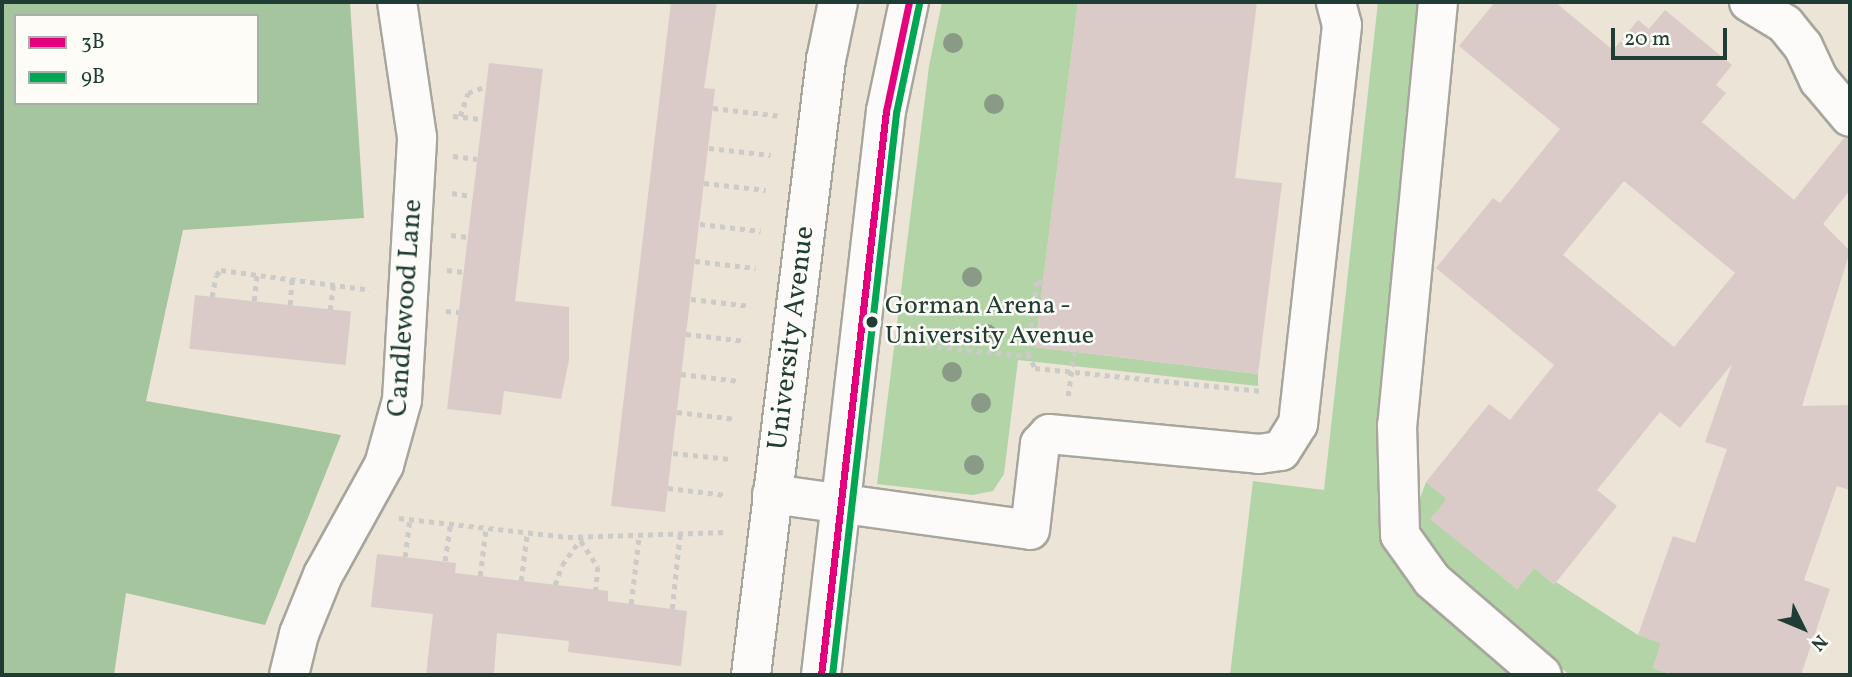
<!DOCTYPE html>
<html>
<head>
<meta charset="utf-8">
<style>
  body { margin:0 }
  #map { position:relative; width:1852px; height:677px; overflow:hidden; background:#ece4d6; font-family:Vollkorn,serif }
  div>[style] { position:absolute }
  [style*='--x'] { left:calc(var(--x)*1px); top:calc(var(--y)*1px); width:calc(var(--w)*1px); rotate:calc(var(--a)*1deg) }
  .green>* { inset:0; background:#b2d4a6 }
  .forest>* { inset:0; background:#a4c59d }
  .building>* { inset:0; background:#dacbc8; transform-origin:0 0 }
  .path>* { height:4.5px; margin-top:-2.25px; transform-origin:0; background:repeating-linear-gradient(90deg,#cbcbc8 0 5px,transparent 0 10px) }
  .roads { filter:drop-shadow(2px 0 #a7a69d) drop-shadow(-2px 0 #a7a69d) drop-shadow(0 2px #a7a69d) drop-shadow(0 -2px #a7a69d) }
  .minor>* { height:38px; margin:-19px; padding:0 19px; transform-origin:19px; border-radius:19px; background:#fcfbf9 }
  .major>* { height:38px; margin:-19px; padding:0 19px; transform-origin:19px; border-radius:19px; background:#fcfbf9 }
  .bus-1>* { height:7px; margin:-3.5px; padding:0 3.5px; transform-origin:3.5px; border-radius:3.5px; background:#e5007d }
  .bus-2>* { height:7px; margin:-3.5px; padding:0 3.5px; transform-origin:3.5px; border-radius:3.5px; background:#00a651 }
  .trees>* { width:20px; height:20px; margin:-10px; border-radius:50%; background:#899b87 }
  .dots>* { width:19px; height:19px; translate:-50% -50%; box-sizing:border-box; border:4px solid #fdfcf7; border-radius:50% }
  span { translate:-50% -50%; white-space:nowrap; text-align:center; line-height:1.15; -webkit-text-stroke:5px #fdfcf7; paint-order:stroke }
  .bus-label { font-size:26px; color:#1f3d34 }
  .left { translate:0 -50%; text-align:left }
  .street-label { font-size:28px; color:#1f3d34 }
  .frame { position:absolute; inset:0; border:4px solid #1f3d34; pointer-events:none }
  .legend { position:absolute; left:14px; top:14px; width:245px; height:91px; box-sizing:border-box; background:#fdfcf7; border:2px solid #a4b0a9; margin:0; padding:9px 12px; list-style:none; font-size:21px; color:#1f3d34 }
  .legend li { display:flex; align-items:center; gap:14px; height:35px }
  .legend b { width:35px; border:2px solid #a4b0a9 }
  .north { position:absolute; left:1768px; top:593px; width:70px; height:70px; -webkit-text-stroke:5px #fdfcf7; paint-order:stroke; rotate:133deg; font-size:19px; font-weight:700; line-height:28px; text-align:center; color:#1f3d34 }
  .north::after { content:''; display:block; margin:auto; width:24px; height:32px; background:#1f3d34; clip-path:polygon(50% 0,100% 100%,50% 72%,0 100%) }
  .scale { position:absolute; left:1611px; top:28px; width:116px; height:32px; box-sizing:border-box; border:4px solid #1f3d34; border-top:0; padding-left:9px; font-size:21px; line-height:24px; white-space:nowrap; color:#1f3d34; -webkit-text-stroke:5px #fdfcf7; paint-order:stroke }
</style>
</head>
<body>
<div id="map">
  <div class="green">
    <div style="clip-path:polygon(942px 2px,1078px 2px,1035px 347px,1258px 374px,1258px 386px,1018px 360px,1004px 474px,993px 491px,973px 495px,877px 484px,929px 66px)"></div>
    <div style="clip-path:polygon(1378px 2px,1419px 2px,1382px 512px,1529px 675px,1230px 675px,1253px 481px,1324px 490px)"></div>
    <div style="clip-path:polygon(1426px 482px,1447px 499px,1431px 519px,1517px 589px,1534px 568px,1638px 635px,1661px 643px,1653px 668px,1674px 675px,1570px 675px,1476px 599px,1425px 545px,1417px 506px)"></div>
  </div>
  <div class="forest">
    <div style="clip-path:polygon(evenodd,2px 2px,350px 2px,364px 218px,183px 230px,146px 401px,341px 435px,265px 625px,126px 593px,114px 675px,2px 675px,2px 2px,16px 16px,257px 16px,257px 103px,16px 103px,16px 16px)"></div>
  </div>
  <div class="building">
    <div style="clip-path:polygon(671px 2px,717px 2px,704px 88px,715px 89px,665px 512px,611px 506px)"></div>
    <div style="clip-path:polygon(1078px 2px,1257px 2px,1235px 178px,1282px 183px,1258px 374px,1035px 347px)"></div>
    <div style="clip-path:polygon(evenodd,1495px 2px,1555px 2px,1613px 50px,1638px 20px,1649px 29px,1665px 10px,1732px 65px,1716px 85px,1726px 93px,1702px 122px,1794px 200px,1844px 138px,1850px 138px,1850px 190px,1823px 224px,1850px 251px,1802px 406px,1850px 405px,1850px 490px,1837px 486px,1804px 580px,1830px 589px,1801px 675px,1675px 675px,1653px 668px,1661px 643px,1638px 635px,1673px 536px,1695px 543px,1727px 449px,1705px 442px,1732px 364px,1680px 428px,1660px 412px,1597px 490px,1617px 506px,1554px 585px,1534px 568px,1517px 589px,1430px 519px,1447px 499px,1426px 482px,1489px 404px,1510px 420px,1554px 365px,1436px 268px,1493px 198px,1500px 203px,1560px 129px,1459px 46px,1495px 2px,1624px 181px,1735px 273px,1674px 347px,1563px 255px,1624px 181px)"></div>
    <div style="clip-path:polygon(489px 63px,543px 69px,515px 301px,569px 307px,569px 360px,561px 399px,504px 391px,501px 415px,447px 409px)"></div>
    <div style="left:195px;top:295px;width:157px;height:54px;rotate:6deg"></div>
    <div style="clip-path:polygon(377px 554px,456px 563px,455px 573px,608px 591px,608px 601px,687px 611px,681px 666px,568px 652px,569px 641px,497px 633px,494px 675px,426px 675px,433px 614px,371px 607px)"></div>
  </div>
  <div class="path">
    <div style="--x:713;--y:108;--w:68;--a:6.7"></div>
    <div style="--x:453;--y:116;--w:29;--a:6"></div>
    <div style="--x:460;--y:116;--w:24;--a:-71"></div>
    <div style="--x:468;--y:93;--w:19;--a:-21"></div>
    <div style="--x:709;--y:148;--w:62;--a:6.4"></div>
    <div style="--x:453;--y:156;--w:24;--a:7"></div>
    <div style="--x:704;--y:183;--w:62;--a:6.4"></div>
    <div style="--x:452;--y:193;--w:20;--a:9"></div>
    <div style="--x:700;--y:224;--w:61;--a:6.5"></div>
    <div style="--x:451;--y:235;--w:17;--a:7"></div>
    <div style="--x:695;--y:261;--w:61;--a:6.5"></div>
    <div style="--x:447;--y:270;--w:17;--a:7"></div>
    <div style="--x:1043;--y:283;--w:6;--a:-171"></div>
    <div style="--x:1037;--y:282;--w:72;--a:97.2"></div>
    <div style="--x:1028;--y:353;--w:17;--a:65"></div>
    <div style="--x:1035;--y:368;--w:228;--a:5.8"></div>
    <div style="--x:212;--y:297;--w:22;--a:-80"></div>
    <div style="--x:216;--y:275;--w:7;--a:-45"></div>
    <div style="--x:221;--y:270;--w:150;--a:7.6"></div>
    <div style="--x:691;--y:299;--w:60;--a:6.7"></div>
    <div style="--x:254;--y:301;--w:27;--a:-84"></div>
    <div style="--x:290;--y:305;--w:26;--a:-86"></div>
    <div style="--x:330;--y:310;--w:25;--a:-83"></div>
    <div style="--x:446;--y:311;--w:13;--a:4"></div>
    <div style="--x:686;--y:334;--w:60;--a:6.7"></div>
    <div style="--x:897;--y:343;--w:132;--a:5.7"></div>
    <div style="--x:681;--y:374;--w:59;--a:6.8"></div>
    <div style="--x:1068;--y:396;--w:44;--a:-82.2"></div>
    <div style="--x:677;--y:412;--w:59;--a:6.8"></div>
    <div style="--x:673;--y:453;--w:57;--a:6"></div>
    <div style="--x:668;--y:488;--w:58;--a:6.9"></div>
    <div style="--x:399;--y:518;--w:170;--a:6.4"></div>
    <div style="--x:568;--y:537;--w:160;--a:-1.8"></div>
    <div style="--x:581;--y:541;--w:31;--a:57"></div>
    <div style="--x:598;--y:567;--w:23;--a:95"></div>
    <div style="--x:405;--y:557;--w:38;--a:-83"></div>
    <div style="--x:445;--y:561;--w:37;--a:-82"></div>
    <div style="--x:480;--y:576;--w:49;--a:-83"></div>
    <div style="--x:521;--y:581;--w:48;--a:-82.9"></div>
    <div style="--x:555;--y:585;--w:21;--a:-71"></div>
    <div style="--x:562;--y:565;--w:34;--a:-54"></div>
    <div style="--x:631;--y:604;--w:69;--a:-83.4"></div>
    <div style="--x:672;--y:609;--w:76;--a:-84"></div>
  </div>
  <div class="roads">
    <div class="minor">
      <div style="--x:1438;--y:2;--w:425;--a:95.5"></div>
      <div style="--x:1397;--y:425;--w:110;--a:88.4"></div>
      <div style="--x:1400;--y:535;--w:55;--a:54.6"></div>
      <div style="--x:1432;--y:580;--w:145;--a:40.8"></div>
      <div style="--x:1749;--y:2;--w:42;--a:31.4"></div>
      <div style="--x:1785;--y:24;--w:28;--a:51"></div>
      <div style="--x:1803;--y:46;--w:38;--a:65"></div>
      <div style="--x:1819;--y:80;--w:48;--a:50"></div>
      <div style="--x:772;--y:494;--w:260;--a:7.9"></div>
      <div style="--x:1030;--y:530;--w:87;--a:-83.4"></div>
      <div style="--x:1040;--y:444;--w:13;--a:-48"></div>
      <div style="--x:1049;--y:434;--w:211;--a:5.4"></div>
      <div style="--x:1259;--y:454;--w:22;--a:-8"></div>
      <div style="--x:1281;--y:451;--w:32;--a:-58"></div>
      <div style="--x:1298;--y:424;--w:401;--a:-83.7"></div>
      <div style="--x:1342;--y:25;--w:24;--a:-105"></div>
      <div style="--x:289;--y:675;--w:42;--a:-76.3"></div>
      <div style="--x:299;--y:634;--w:64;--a:-67.9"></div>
      <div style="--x:323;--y:575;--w:126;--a:-61"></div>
      <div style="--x:384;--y:465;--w:67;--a:-74.5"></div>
      <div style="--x:402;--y:400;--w:263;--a:-86.7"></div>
      <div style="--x:417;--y:137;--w:136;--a:-98.4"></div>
    </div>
    <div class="major">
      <div style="--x:751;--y:675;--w:620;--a:-83.05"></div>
      <div style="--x:826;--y:60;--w:59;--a:-78.3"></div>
      <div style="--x:821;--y:675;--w:568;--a:-83.43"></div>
      <div style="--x:886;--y:111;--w:111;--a:-78.1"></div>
    </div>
  </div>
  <div class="bus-1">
    <div style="--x:821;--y:675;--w:568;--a:-83.43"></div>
    <div style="--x:886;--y:111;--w:111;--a:-78.1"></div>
  </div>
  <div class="bus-2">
    <div style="--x:832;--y:675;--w:566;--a:-83.5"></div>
    <div style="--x:896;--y:113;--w:111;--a:-78.1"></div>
  </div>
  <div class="trees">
    <div style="left:953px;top:43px"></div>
    <div style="left:994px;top:104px"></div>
    <div style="left:972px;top:277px"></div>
    <div style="left:987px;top:334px"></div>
    <div style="left:952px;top:372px"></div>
    <div style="left:981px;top:403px"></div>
    <div style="left:974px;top:465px"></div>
  </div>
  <div class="dots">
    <div style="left:872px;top:322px;background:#1f3d34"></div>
  </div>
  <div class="bus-label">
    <span class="left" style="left:885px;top:322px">Gorman Arena -<br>University Avenue</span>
  </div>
  <div class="street-label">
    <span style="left:406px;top:308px;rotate:-86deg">Candlewood Lane</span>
    <span style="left:792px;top:338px;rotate:-83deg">University Avenue</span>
  </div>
  <div class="frame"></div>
  <ul class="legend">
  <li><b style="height:9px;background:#e5007d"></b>3B</li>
  <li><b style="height:9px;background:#00a651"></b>9B</li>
  </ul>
  <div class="north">N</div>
  <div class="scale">20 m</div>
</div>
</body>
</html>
